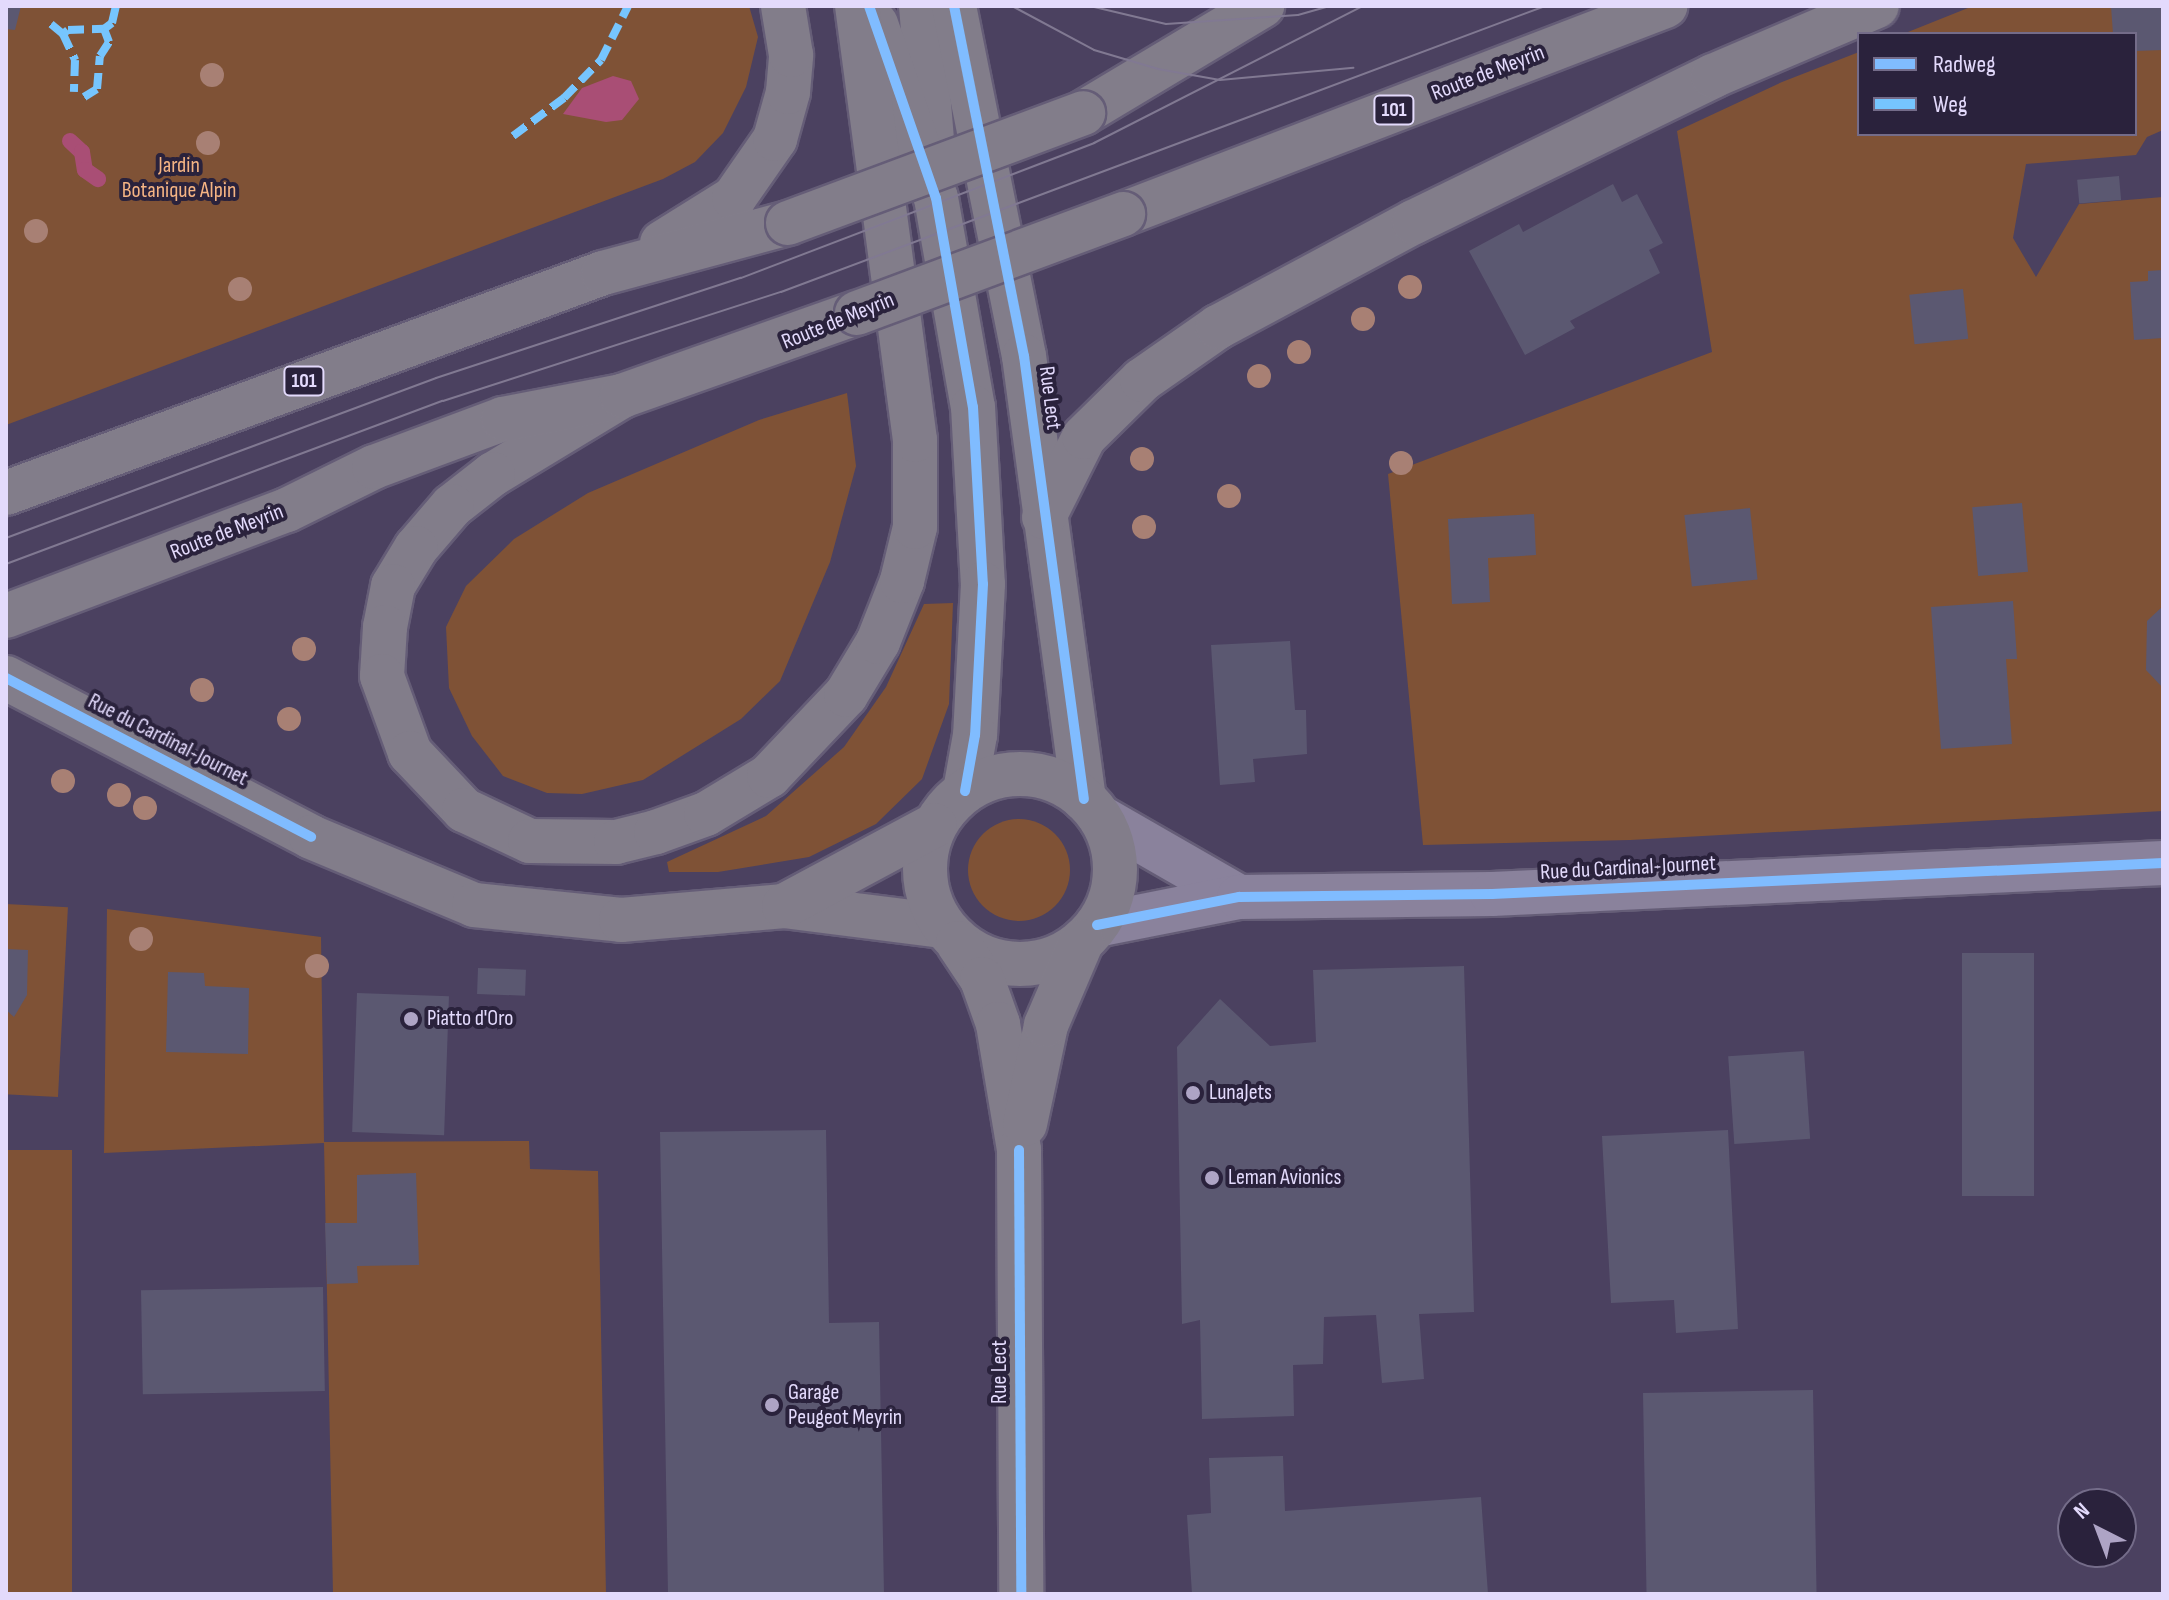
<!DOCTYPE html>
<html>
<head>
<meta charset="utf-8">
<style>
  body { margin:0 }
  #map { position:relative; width:2169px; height:1600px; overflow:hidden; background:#4b4160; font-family:"Sofia Sans Condensed",sans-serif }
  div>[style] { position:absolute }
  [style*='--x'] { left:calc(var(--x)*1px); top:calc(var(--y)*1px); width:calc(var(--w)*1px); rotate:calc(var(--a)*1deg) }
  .green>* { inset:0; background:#7f5236; transform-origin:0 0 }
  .round { border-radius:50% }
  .water>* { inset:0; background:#a94e75 }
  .stream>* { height:16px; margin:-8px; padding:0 8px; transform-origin:8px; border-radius:8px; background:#a94e75 }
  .building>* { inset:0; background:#5b5871; transform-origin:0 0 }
  .roads { filter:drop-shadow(2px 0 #655d77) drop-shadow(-2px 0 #655d77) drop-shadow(0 2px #655d77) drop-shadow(0 -2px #655d77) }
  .minor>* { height:44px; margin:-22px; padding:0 22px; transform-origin:22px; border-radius:22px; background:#8a829c }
  .major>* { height:44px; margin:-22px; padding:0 22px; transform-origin:22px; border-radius:22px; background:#827d8a }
  .major>.ring { margin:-22px; padding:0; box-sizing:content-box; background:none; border:44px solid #827d8a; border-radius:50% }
  .tram>* { height:2px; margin:-1px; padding:0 1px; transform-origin:1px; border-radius:1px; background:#817992 }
  .bridges { filter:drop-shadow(2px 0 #655d77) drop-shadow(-2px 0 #655d77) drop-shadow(0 2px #655d77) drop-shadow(0 -2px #655d77) }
  .major-bridge>* { height:44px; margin:-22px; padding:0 22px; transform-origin:22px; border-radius:22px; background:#827d8a }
  .quiet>* { height:8px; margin-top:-4px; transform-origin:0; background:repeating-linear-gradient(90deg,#76c5fe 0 16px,transparent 0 24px) }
  .cycleway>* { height:10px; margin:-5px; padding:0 5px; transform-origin:5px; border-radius:5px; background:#80bcff }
  .trees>* { width:24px; height:24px; margin:-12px; border-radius:50%; background:#a88074 }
  .dots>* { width:22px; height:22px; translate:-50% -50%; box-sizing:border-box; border:4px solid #2a223c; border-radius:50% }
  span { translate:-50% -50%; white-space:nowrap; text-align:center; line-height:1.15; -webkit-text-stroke:8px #2a223c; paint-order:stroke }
  .shield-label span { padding:2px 6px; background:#2a223c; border:2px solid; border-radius:6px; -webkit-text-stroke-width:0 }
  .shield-label { font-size:20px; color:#e3dafc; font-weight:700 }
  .street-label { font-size:22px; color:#e3dafc }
  .park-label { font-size:22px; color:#f5b484 }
  .poi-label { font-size:22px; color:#e3dafc }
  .left { translate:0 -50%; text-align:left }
  .frame { position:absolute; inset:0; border:8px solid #e3dafc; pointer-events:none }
  .legend { position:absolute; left:1857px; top:32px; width:280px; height:104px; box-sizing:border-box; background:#2a223c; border:2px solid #746c89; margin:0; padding:10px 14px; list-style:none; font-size:24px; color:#e3dafc }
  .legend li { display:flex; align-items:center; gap:16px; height:40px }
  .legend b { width:40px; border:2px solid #746c89 }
  .north { position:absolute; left:2057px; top:1488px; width:80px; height:80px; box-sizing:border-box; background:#2a223c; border:2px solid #746c89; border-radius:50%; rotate:318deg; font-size:22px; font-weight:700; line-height:32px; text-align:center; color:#e3dafc }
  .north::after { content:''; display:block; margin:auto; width:28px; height:36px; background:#aea4c5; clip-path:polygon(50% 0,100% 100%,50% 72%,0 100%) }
</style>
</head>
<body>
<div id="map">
  <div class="green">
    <div style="clip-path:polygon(6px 6px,749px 6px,758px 37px,746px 87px,723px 133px,695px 162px,663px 179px,6px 425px)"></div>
    <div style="clip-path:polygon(1973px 6px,2163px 6px,2163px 130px,2147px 137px,2136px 155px,2026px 164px,2013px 238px,2036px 277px,2079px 204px,2163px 197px,2163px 811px,1630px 840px,1423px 845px,1388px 474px,1712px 352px,1677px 131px,1782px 82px,1859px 52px,1859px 134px,2135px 134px,2135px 34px,1903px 34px)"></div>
    <div style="clip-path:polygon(847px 393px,856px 466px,830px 562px,780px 681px,741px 719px,643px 780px,582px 794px,547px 793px,503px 776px,472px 736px,449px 688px,446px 627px,466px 586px,514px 539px,588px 493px,759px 420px)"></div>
    <div style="clip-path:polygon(953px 603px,949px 704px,922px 779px,876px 824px,809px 857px,718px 872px,669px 872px,667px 862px,766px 816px,844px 747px,886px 687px,924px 604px)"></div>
    <div class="round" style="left:968px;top:819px;width:102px;height:102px"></div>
    <div style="left:6px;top:904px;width:62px;height:190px;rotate:3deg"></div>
    <div style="clip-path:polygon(107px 909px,321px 937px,324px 1142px,529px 1141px,530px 1169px,598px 1171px,606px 1594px,333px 1594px,324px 1143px,104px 1153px)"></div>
    <div style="left:72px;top:1150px;width:444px;height:66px;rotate:90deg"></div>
  </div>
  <div class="water">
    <div style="clip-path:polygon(613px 76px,631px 81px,639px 99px,622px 120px,606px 122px,563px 114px,582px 88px)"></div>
  </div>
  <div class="stream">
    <div style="--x:70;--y:141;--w:16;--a:43"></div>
    <div style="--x:82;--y:152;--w:18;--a:81"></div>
    <div style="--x:85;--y:170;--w:16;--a:35"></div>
  </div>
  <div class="building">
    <div style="clip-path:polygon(6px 6px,21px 6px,15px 30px,6px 29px)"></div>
    <div style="clip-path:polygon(2111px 6px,2163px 6px,2163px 50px,2135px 51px,2135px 34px,2113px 34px)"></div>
    <div style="left:2119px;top:176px;width:24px;height:42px;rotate:85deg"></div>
    <div style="clip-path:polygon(1613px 184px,1622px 202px,1637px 194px,1663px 243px,1649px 250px,1660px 273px,1570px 321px,1575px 328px,1525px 355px,1469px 251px,1519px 224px,1523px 232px)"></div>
    <div style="clip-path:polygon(2163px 270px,2163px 338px,2134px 340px,2130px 282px,2148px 281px,2148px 271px)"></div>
    <div style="left:1963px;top:289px;width:50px;height:54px;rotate:84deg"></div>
    <div style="left:2022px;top:503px;width:69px;height:50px;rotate:85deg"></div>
    <div style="left:1750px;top:508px;width:72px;height:66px;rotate:84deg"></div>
    <div style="clip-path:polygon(1534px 514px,1536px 555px,1488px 558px,1490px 602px,1452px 604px,1448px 519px)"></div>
    <div style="clip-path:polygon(2013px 601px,2017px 659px,2006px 659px,2012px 744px,1941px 749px,1931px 607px)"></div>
    <div style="clip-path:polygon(2163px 606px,2163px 688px,2146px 670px,2147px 621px)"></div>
    <div style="clip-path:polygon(1290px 641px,1295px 710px,1306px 710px,1307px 754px,1253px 759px,1255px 782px,1220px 785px,1211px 645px)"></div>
    <div style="clip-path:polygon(6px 949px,28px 950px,27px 995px,14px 1017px,6px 1010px)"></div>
    <div style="left:1962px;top:953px;width:72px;height:243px"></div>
    <div style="clip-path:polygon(1464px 966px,1474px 1312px,1419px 1314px,1424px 1379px,1382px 1383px,1376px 1315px,1324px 1317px,1323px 1364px,1293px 1365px,1294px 1416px,1202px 1419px,1200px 1320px,1182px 1324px,1177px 1047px,1220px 999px,1270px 1046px,1316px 1042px,1313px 970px)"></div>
    <div style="left:478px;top:968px;width:48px;height:26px;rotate:2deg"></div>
    <div style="clip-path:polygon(168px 972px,204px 973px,205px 986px,249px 988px,248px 1054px,166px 1052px)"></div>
    <div style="left:357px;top:993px;width:92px;height:139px;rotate:2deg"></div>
    <div style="left:1804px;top:1051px;width:88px;height:76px;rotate:86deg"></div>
    <div style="clip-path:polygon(826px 1130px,829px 1323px,879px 1322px,884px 1594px,668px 1594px,660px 1132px)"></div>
    <div style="clip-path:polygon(1728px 1130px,1738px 1329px,1676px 1333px,1674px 1300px,1611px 1303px,1602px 1136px)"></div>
    <div style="clip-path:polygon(416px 1173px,419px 1265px,357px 1266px,358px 1283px,327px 1284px,325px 1223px,357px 1223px,357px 1175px)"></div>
    <div style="left:323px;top:1287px;width:104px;height:182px;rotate:89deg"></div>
    <div style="left:1813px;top:1390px;width:204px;height:170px;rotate:89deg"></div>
    <div style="clip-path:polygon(1283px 1456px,1285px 1511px,1481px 1497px,1488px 1594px,1192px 1594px,1187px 1515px,1211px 1513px,1209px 1458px)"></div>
  </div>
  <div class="roads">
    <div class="minor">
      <div style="--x:1100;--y:817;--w:160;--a:29.9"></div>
      <div style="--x:1097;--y:925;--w:145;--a:-11.2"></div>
      <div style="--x:1239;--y:897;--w:253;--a:-0.7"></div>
      <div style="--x:1492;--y:894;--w:672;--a:-2.65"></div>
    </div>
    <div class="major">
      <div style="--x:921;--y:6;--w:133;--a:85.3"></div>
      <div style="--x:954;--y:6;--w:357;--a:78.7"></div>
      <div style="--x:1024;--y:356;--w:447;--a:82.3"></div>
      <div style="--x:876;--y:24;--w:184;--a:71"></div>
      <div style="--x:936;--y:198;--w:212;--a:80"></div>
      <div style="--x:973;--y:407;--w:177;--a:86.8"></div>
      <div style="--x:983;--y:584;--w:151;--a:93"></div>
      <div style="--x:975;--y:735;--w:57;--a:100.1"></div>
      <div style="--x:1083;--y:113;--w:209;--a:-30.9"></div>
      <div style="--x:1123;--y:214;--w:581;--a:-20.99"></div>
      <div style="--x:662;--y:243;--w:85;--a:-32"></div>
      <div style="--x:734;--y:198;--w:72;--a:-55.2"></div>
      <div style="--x:775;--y:139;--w:49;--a:-74.5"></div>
      <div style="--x:788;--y:92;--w:37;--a:-85"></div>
      <div style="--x:791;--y:55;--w:50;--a:-99.3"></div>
      <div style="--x:622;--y:396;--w:151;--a:148.8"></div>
      <div style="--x:493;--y:474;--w:52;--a:142"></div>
      <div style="--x:452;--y:506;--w:55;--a:130.6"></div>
      <div style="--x:416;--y:548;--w:44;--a:121.2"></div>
      <div style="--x:393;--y:586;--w:42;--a:101"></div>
      <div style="--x:385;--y:627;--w:49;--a:93.5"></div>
      <div style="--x:382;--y:676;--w:82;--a:70"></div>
      <div style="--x:410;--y:753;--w:79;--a:46.5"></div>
      <div style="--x:464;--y:810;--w:73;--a:25.2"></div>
      <div style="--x:530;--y:841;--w:86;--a:0.7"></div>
      <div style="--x:616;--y:842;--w:41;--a:-14"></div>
      <div style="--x:656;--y:832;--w:53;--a:-19.8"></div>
      <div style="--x:706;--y:814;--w:74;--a:-31.1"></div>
      <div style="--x:769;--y:776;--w:112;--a:-46.5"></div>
      <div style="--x:846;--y:695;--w:62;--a:-58.9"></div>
      <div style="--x:878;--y:642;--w:66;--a:-68.5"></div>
      <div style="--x:902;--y:581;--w:56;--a:-76.5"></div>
      <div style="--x:915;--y:527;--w:87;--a:-90"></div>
      <div style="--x:915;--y:440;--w:438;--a:-97.6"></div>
      <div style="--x:6;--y:493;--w:636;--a:-20.23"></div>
      <div style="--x:603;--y:273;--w:192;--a:-15.1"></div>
      <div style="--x:1044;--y:517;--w:89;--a:-63.4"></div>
      <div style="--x:1084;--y:437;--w:81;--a:-44.5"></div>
      <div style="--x:1142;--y:380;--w:93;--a:-34.9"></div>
      <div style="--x:1218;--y:327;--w:222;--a:-28.2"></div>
      <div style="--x:1414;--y:222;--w:333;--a:-26"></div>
      <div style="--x:1713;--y:76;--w:178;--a:-23.1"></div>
      <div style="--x:6;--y:616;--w:300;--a:-20.7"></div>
      <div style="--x:287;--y:510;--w:97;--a:-26.3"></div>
      <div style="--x:374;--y:467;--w:138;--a:-20.4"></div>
      <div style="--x:503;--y:419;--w:121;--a:-10.9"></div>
      <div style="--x:622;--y:396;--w:249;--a:-19.5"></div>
      <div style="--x:6;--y:678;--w:344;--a:27.5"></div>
      <div style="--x:311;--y:837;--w:177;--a:22.6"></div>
      <div style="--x:474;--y:905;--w:148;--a:5.8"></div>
      <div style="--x:621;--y:920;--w:164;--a:-4.9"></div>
      <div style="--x:784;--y:906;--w:159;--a:7.2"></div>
      <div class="ring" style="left:925px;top:774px;width:146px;height:146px"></div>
      <div style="--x:784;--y:906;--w:171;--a:-28.2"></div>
      <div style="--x:958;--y:943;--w:43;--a:56.3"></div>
      <div style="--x:982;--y:979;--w:48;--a:70.4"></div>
      <div style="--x:998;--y:1024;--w:128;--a:80.5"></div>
      <div style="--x:1019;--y:1150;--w:444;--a:89.7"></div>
      <div style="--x:1025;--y:1124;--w:101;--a:-78"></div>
      <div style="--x:1046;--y:1025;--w:91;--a:-66.8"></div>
    </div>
  </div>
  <div class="tram">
    <div style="--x:1012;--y:6;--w:93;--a:28.2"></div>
    <div style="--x:1094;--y:50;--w:67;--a:16.5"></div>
    <div style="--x:1158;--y:69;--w:63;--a:10.1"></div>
    <div style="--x:1220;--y:80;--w:134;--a:-5.2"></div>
    <div style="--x:1090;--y:6;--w:78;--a:13.3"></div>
    <div style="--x:1166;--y:24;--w:132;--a:-3.9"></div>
    <div style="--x:1298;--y:15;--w:32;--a:-16"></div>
    <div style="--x:6;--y:538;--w:459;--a:-20.4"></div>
    <div style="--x:436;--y:378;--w:321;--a:-18.2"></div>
    <div style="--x:741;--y:278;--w:378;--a:-20.9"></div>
    <div style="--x:1094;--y:143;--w:302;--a:-27"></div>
    <div style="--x:6;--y:564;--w:466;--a:-20.5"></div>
    <div style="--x:443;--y:401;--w:355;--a:-17.9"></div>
    <div style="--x:781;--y:292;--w:816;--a:-20.52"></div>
  </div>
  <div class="bridges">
    <div class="major-bridge">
      <div style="--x:788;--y:223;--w:315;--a:-20.4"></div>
      <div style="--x:857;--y:313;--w:284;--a:-20.4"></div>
    </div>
  </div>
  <div class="quiet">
    <div style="--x:51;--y:24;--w:16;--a:40"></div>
    <div style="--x:63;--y:34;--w:6;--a:-39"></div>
    <div style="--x:68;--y:30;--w:36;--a:-2"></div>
    <div style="--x:63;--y:34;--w:29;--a:65"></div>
    <div style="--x:75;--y:60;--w:32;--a:92"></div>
    <div style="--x:84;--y:97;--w:15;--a:-32"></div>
    <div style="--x:97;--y:89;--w:33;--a:-85"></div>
    <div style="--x:100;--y:56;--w:17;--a:-57"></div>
    <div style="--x:109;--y:42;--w:14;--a:-111"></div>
    <div style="--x:104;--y:29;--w:10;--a:-37"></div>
    <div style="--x:112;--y:23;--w:17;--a:-77"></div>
    <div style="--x:513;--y:136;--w:64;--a:-36.7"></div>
    <div style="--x:564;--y:98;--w:53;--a:-45.8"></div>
    <div style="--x:601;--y:60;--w:60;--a:-63.4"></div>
  </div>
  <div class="cycleway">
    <div style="--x:869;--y:6;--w:203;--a:70.8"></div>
    <div style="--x:936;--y:198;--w:212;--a:80"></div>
    <div style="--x:973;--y:407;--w:177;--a:86.8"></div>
    <div style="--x:983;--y:584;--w:151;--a:93"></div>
    <div style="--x:975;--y:735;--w:57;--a:100.1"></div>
    <div style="--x:954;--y:6;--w:357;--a:78.7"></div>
    <div style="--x:1024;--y:356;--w:447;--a:82.3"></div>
    <div style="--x:6;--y:678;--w:344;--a:27.5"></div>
    <div style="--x:1097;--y:925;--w:145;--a:-11.2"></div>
    <div style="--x:1239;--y:897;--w:253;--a:-0.7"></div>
    <div style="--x:1492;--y:894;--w:672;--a:-2.65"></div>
    <div style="--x:1019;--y:1150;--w:444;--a:89.7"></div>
  </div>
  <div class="trees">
    <div style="left:212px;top:75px"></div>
    <div style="left:208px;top:143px"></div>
    <div style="left:36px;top:231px"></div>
    <div style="left:1410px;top:287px"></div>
    <div style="left:240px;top:289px"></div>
    <div style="left:1363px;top:319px"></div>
    <div style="left:1299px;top:352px"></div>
    <div style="left:1259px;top:376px"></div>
    <div style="left:1142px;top:459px"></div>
    <div style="left:1401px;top:463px"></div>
    <div style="left:1229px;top:496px"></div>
    <div style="left:1144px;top:527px"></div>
    <div style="left:304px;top:649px"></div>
    <div style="left:202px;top:690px"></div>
    <div style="left:289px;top:719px"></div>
    <div style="left:63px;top:781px"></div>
    <div style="left:119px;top:795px"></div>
    <div style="left:145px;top:808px"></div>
    <div style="left:141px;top:939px"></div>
    <div style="left:317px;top:966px"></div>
  </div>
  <div class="dots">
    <div style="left:411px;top:1019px;background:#aea4c5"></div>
    <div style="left:1193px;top:1093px;background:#aea4c5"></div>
    <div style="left:1212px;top:1178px;background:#aea4c5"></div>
    <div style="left:772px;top:1405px;background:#aea4c5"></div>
  </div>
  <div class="shield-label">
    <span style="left:1394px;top:110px">101</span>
    <span style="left:304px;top:381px">101</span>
  </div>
  <div class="street-label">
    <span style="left:1488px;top:73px;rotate:-21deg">Route de Meyrin</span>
    <span style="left:838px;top:321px;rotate:-22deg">Route de Meyrin</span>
    <span style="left:1050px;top:398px;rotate:83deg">Rue Lect</span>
    <span style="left:227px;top:532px;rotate:-21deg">Route de Meyrin</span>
    <span style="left:168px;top:740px;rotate:27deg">Rue du Cardinal-Journet</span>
    <span style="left:1628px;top:868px;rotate:-3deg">Rue du Cardinal-Journet</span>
    <span style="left:1000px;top:1372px;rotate:-90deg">Rue Lect</span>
  </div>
  <div class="park-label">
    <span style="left:179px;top:178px">Jardin<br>Botanique Alpin</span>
  </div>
  <div class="poi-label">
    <span class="left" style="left:427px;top:1019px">Piatto d'Oro</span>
    <span class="left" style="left:1209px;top:1093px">LunaJets</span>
    <span class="left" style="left:1228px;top:1178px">Leman Avionics</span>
    <span class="left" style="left:788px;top:1405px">Garage<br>Peugeot Meyrin</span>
  </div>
  <div class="frame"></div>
  <ul class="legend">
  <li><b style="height:10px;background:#80bcff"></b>Radweg</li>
  <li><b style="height:10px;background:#76c5fe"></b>Weg</li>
  </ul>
  <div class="north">N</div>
</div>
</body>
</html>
